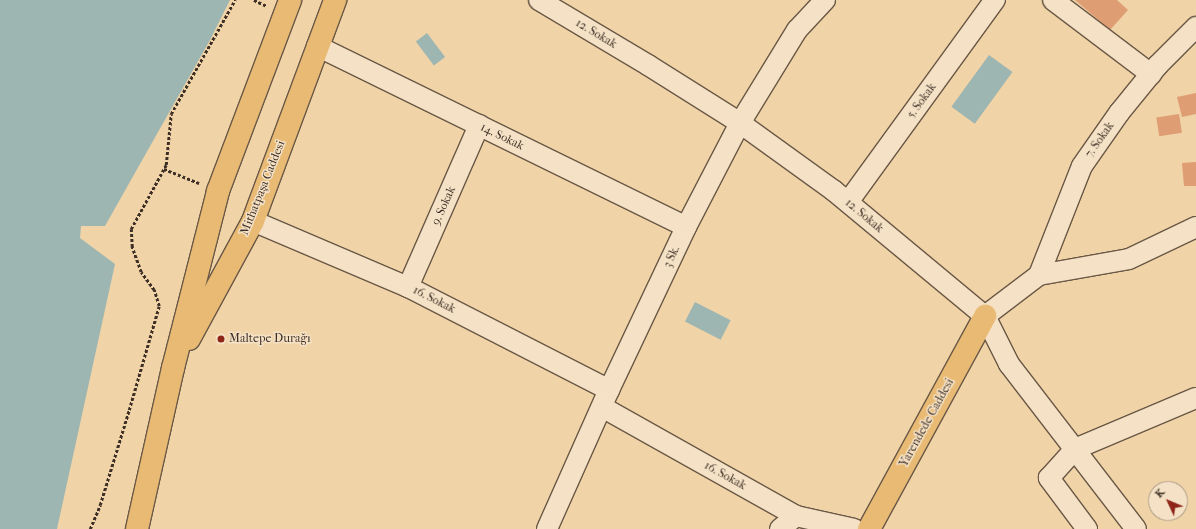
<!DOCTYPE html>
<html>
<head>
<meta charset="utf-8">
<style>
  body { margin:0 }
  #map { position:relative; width:1196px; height:529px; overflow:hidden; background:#f0d3a7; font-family:"IM FELL French Canon",serif }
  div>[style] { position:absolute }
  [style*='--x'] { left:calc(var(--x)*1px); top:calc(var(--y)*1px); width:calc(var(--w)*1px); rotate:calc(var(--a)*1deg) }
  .water>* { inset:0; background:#9eb6b2; transform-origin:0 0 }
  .building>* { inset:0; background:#df9d73; transform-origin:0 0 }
  .path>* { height:2.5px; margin-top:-1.25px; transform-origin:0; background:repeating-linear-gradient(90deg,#3e2f26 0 3px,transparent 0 5px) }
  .roads { filter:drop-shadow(1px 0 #6a5846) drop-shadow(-1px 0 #6a5846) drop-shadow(0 1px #6a5846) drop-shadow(0 -1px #6a5846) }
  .minor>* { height:20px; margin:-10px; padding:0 10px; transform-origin:10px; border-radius:10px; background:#f5e2c6 }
  .major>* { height:22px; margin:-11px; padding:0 11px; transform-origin:11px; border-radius:11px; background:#e8ba74 }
  .dots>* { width:11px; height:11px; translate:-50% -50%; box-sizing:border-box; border:2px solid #f5e2c6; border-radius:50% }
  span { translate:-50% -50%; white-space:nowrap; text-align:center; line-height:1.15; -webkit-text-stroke:3px #f5e2c6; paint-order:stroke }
  .street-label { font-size:12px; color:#3e2f26 }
  .poi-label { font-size:12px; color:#3e2f26 }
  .left { translate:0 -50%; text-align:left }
  .north { position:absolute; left:1148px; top:481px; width:40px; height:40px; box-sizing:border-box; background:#f5e2c6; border:1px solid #ac9a86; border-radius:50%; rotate:314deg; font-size:11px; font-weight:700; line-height:16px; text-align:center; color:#3e2f26 }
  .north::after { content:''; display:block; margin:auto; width:14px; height:18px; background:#8f2418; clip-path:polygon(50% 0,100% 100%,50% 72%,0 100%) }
</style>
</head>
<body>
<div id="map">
  <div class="water">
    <div style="clip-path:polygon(0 0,230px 0,210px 40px,105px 226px,81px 226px,80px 238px,115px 264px,57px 529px,0 529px)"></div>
    <div style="left:427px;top:33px;width:30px;height:14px;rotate:53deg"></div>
    <div style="left:989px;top:55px;width:29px;height:64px;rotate:36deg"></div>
    <div style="left:695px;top:302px;width:40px;height:22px;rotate:27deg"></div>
  </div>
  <div class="building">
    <div style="clip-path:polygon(1075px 0,1117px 0,1128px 10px,1110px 30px)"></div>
    <div style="clip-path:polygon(1196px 93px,1196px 114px,1182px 117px,1177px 97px)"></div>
    <div style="left:1179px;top:114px;width:19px;height:23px;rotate:81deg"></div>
    <div style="clip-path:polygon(1196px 162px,1196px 186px,1184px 186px,1182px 163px)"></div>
  </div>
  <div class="path">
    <div style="--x:254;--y:0;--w:14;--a:25"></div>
    <div style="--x:164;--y:169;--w:38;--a:22"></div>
    <div style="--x:90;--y:529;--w:26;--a:-67"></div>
    <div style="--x:100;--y:505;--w:99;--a:-73"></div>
    <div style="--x:129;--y:410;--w:108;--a:-73.9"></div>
    <div style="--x:159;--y:306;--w:17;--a:-107"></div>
    <div style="--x:154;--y:290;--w:22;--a:-126"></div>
    <div style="--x:141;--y:272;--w:27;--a:-110"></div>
    <div style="--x:132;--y:247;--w:18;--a:-93"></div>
    <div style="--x:131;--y:229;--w:73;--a:-61.3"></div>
    <div style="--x:166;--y:165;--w:51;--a:-84.4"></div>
    <div style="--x:171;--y:114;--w:131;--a:-60.7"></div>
  </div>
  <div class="roads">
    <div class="minor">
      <div style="--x:539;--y:0;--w:127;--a:30.8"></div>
      <div style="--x:648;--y:65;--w:109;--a:32.2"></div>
      <div style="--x:740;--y:123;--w:115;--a:35.8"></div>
      <div style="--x:833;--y:190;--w:197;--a:39.7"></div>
      <div style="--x:985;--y:316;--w:54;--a:63.4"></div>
      <div style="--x:1009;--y:364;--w:208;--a:52.4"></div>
      <div style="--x:1053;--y:0;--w:123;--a:37.1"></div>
      <div style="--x:317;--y:46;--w:411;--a:26.1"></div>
      <div style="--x:848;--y:202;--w:250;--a:-54"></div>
      <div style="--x:253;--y:221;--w:168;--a:23.1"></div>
      <div style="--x:408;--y:287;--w:226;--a:27.1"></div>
      <div style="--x:1039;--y:275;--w:117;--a:-68.5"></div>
      <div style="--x:1082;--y:166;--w:65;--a:-55.1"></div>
      <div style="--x:1119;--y:113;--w:62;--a:-50.9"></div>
      <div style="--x:1158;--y:65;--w:54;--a:-45"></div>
      <div style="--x:408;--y:287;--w:177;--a:-66.3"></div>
      <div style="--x:985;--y:316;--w:68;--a:-37.2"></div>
      <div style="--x:1039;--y:275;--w:91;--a:-10.1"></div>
      <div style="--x:1129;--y:259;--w:74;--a:-25.5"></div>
      <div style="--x:602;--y:407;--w:223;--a:29.3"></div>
      <div style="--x:796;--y:516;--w:59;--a:12.6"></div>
      <div style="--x:547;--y:529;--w:152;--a:-66"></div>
      <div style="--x:609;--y:390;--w:180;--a:-64.7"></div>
      <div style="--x:686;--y:227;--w:117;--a:-62.6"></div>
      <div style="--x:740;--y:123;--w:109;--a:-58.5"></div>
      <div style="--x:797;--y:30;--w:41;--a:-47"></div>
      <div style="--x:780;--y:529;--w:21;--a:-39"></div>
      <div style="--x:1087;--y:529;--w:64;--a:-126.7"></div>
      <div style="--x:1049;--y:478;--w:39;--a:-48"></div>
      <div style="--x:1075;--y:449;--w:131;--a:-22.9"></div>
    </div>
    <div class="major">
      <div style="--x:189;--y:339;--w:134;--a:-61.5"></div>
      <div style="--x:253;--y:221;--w:236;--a:-69.6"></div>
      <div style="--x:137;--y:529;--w:165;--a:-77.4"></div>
      <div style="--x:173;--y:368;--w:183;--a:-75.7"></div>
      <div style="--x:218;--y:191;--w:204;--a:-69.3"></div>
      <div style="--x:869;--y:529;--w:243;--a:-61.4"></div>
    </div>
  </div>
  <div class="dots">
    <div style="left:221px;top:339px;background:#8f2418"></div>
  </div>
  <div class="street-label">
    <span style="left:596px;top:34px;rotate:31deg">12. Sokak</span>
    <span style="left:922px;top:101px;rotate:-54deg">5. Sokak</span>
    <span style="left:502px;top:137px;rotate:26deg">14. Sokak</span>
    <span style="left:1100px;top:140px;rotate:-55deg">7. Sokak</span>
    <span style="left:263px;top:188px;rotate:-68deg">Mithatpaşa Caddesi</span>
    <span style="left:444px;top:206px;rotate:-66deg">9. Sokak</span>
    <span style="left:864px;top:216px;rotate:40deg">12. Sokak</span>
    <span style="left:672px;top:257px;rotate:-65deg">3 Sk.</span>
    <span style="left:434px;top:300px;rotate:27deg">16. Sokak</span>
    <span style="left:927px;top:423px;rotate:-61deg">Yarendede Caddesi</span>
    <span style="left:725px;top:476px;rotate:29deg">16. Sokak</span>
  </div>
  <div class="poi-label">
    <span class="left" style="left:229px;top:339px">Maltepe Durağı</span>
  </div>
  <div class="north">K</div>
</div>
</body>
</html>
